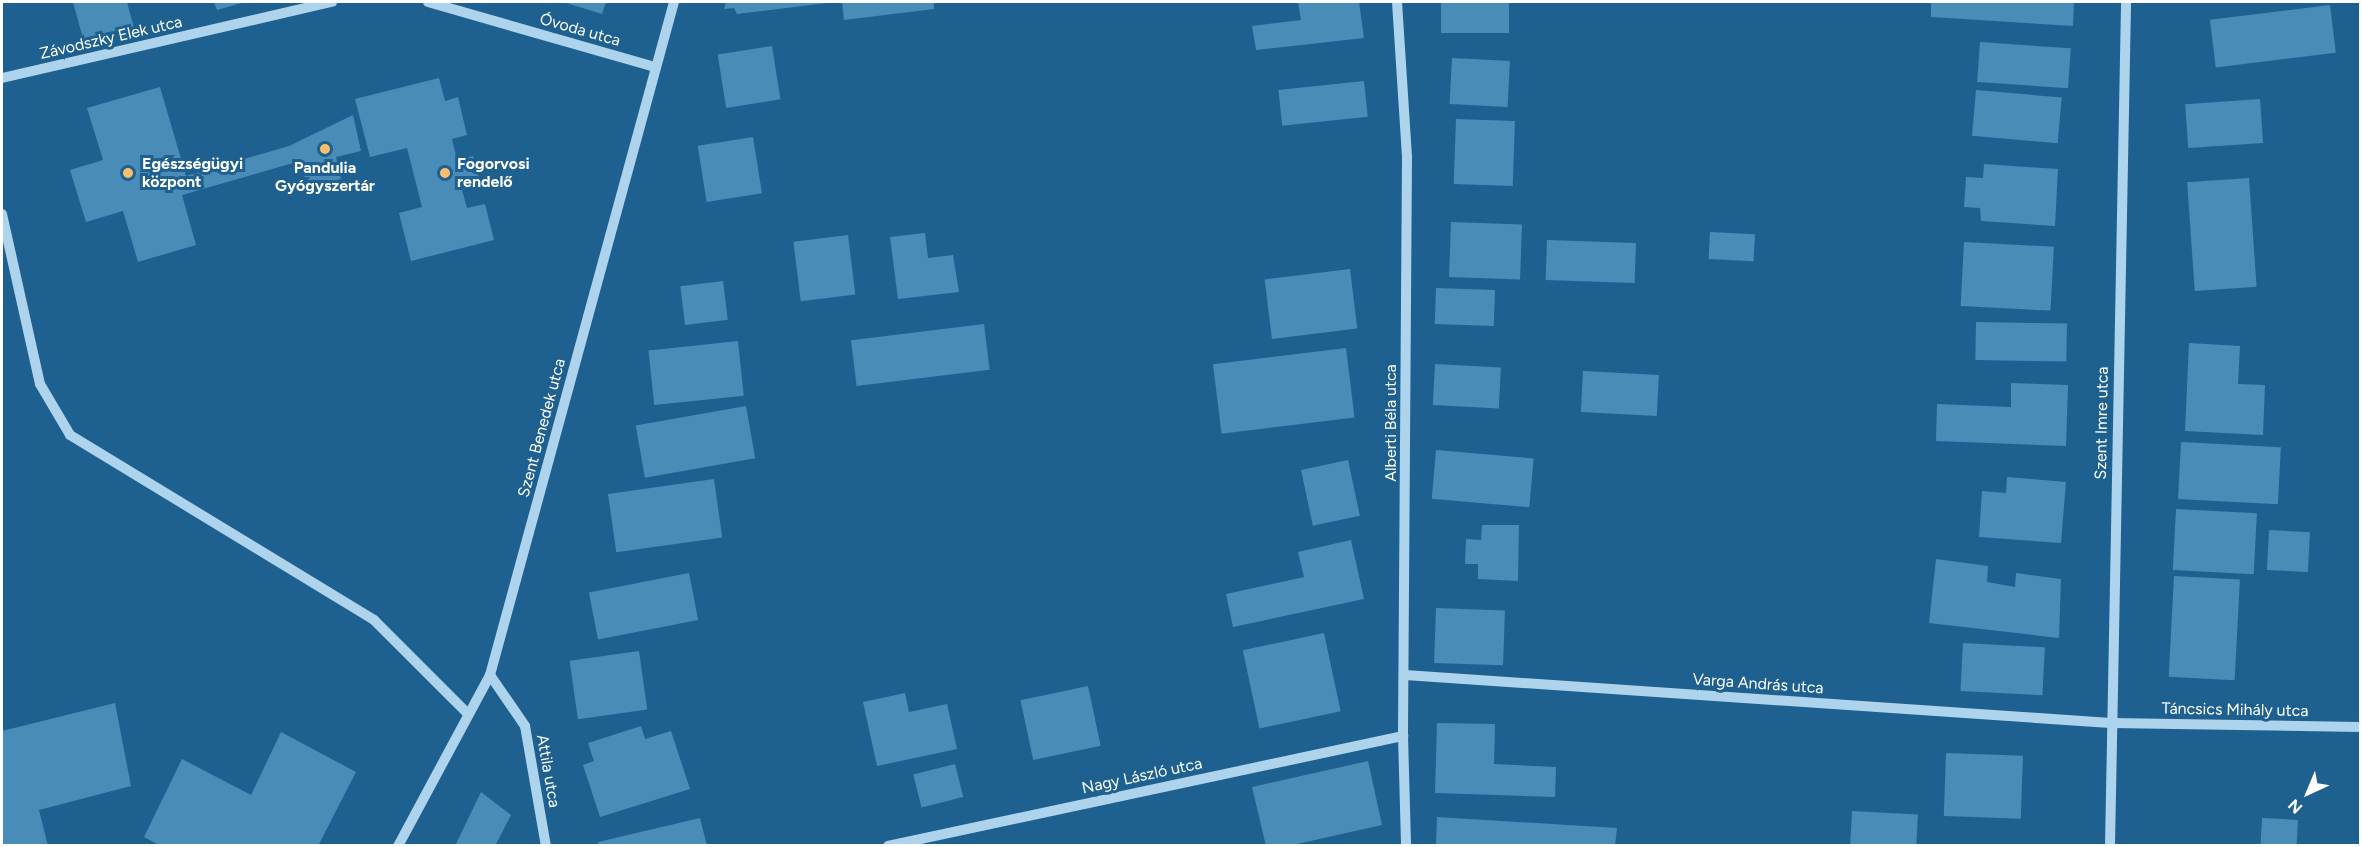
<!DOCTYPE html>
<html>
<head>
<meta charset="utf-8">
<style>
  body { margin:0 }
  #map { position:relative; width:2362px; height:847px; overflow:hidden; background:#1e608f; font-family:Figtree,sans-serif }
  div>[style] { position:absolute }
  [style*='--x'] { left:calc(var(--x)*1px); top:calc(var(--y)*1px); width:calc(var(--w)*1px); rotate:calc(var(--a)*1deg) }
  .building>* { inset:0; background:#4a8cb8; transform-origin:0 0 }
  .minor>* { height:10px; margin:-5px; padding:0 5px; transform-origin:5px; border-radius:5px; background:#add3ed }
  .dots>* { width:16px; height:16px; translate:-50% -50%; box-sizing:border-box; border:3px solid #1e608f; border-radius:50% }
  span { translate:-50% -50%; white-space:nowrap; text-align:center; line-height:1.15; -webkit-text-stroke:6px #1e608f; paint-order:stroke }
  .street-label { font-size:16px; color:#fff }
  .poi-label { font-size:16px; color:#fff; font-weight:700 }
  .left { translate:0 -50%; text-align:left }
  .frame { position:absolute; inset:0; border:3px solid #fff; pointer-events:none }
  .north { position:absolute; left:2278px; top:763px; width:60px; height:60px; -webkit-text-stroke:4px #1e608f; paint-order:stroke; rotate:224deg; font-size:16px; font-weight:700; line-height:24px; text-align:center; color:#fff }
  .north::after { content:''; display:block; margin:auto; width:21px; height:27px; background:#fff; clip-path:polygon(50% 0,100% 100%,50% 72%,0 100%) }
</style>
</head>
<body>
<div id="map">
  <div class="building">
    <div style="clip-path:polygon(73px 2px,127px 2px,134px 28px,84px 42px)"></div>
    <div style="clip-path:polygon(214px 2px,245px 2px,217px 10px)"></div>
    <div style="clip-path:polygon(563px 2px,606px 2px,602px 14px)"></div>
    <div style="clip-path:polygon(726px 2px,827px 2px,827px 3px,737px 14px,734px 8px,724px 9px)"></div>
    <div style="clip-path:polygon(842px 2px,934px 2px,934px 9px,844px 20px)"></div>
    <div style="clip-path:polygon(1298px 2px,1359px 2px,1364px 38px,1256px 50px,1252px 26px,1301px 20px)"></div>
    <div style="left:1441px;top:2px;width:68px;height:31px"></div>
    <div style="clip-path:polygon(1931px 2px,2074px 2px,2073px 26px,1931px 17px)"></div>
    <div style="left:2330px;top:5px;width:48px;height:121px;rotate:83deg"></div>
    <div style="left:1980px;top:42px;width:91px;height:40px;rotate:4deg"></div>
    <div style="left:772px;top:46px;width:54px;height:55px;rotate:81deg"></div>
    <div style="left:1452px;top:58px;width:58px;height:46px;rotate:3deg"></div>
    <div style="clip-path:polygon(439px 78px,445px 101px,458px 97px,467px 135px,452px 139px,457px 160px,473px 156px,481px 185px,462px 190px,467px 208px,485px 204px,494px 240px,411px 261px,399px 213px,422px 207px,407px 148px,370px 157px,355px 99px)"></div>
    <div style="left:1364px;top:81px;width:36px;height:86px;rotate:84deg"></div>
    <div style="clip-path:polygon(160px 87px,186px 176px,289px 146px,353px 115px,361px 151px,336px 157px,341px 179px,312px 185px,293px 163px,182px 195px,196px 245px,138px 262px,123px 211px,86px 222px,70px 170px,103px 160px,87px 108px)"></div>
    <div style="left:1976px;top:90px;width:86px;height:46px;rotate:5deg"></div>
    <div style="left:2260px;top:99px;width:44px;height:75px;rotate:86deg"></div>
    <div style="left:1456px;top:119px;width:59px;height:65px;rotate:2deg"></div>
    <div style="left:753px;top:137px;width:57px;height:56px;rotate:81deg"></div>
    <div style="clip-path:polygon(1984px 164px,2058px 169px,2055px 226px,1981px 221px,1980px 208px,1964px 207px,1966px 177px,1983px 178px)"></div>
    <div style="left:2249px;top:178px;width:109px;height:62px;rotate:86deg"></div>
    <div style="left:1451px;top:222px;width:71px;height:55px;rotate:2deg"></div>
    <div style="left:1710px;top:232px;width:45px;height:27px;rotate:3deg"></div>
    <div style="clip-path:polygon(925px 233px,928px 258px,953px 255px,959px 292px,898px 299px,890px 237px)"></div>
    <div style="left:848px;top:235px;width:60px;height:55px;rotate:83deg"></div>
    <div style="left:1547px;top:240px;width:89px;height:40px;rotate:2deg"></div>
    <div style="left:1964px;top:242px;width:90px;height:64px;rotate:3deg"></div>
    <div style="left:1350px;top:269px;width:60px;height:86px;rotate:83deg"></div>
    <div style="left:723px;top:281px;width:39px;height:43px;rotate:83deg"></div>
    <div style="left:1436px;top:288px;width:59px;height:36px;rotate:2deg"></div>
    <div style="left:1976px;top:322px;width:91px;height:38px;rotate:1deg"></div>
    <div style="left:984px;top:324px;width:46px;height:134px;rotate:83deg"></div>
    <div style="left:738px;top:341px;width:55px;height:90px;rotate:84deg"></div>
    <div style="clip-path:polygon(2189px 343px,2240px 346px,2238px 384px,2265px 385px,2263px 435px,2185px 431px)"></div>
    <div style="left:1346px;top:348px;width:70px;height:134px;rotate:83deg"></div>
    <div style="left:1435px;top:364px;width:66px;height:41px;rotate:3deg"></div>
    <div style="left:1583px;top:371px;width:76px;height:41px;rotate:3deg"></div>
    <div style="clip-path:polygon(2011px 383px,2068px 385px,2066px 446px,1936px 441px,1937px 404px,2011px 407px)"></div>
    <div style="left:746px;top:406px;width:53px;height:112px;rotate:80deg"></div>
    <div style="left:2181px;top:442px;width:100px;height:57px;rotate:3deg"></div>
    <div style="left:1436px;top:450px;width:98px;height:49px;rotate:5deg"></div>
    <div style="left:1348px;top:460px;width:57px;height:48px;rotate:78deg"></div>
    <div style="clip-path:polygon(2007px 477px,2066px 482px,2061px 543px,1979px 537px,1982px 491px,2006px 493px)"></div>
    <div style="left:714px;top:479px;width:59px;height:107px;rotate:82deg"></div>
    <div style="left:2176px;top:509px;width:81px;height:61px;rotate:3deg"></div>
    <div style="clip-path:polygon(1482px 525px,1519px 525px,1518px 581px,1478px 579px,1478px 564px,1465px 564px,1466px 539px,1481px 540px)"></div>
    <div style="left:2269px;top:530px;width:41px;height:40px;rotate:3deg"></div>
    <div style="clip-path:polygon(1351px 540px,1364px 599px,1233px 627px,1226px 594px,1304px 577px,1298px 552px)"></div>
    <div style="clip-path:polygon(1936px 559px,1988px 566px,1987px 582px,2015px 587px,2016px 573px,2061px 579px,2059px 638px,1929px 623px)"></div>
    <div style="left:689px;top:573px;width:48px;height:102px;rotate:79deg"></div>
    <div style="left:2174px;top:576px;width:66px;height:101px;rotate:3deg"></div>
    <div style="left:1436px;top:608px;width:69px;height:55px;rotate:2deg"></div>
    <div style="left:1324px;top:633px;width:80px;height:83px;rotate:78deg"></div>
    <div style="left:1963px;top:643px;width:82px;height:48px;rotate:3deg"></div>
    <div style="left:639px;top:651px;width:59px;height:70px;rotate:82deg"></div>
    <div style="left:1088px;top:686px;width:61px;height:69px;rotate:78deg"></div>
    <div style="clip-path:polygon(905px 693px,909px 712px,947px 704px,957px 749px,877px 766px,863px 702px)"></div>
    <div style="clip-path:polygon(115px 703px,131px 786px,39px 810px,48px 846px,2px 846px,2px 731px)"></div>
    <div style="clip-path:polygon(1437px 723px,1495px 724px,1494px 764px,1556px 767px,1555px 797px,1435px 793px)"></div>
    <div style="clip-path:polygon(641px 726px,645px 739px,671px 731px,690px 789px,600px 817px,583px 765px,594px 761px,588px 743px)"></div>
    <div style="clip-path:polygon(281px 732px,356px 772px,318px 846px,161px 846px,144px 837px,182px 759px,251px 795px)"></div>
    <div style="left:1946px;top:753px;width:77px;height:63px;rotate:2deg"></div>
    <div style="clip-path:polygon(1368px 761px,1382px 825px,1288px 846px,1266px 846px,1252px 787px)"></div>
    <div style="left:955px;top:764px;width:34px;height:43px;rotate:76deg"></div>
    <div style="clip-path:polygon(481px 792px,511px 815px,495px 846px,455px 846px)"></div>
    <div style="left:1852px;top:811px;width:66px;height:35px;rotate:3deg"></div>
    <div style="clip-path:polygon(1437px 817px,1617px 828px,1615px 846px,1436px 846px)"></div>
    <div style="clip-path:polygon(700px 818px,707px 846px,599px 846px,598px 842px)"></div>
    <div style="left:2262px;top:818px;width:36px;height:28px;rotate:3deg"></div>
  </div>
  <div class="minor">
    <div style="--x:428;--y:2;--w:236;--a:16"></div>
    <div style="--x:1397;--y:2;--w:156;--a:86.3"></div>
    <div style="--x:1407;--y:158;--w:578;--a:90.4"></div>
    <div style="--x:1403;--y:736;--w:110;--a:88.4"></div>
    <div style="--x:2;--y:78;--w:339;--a:-13"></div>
    <div style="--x:2;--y:214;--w:174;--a:77.4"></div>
    <div style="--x:40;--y:384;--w:59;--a:59.5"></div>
    <div style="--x:70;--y:435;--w:356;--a:31.3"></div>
    <div style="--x:374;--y:620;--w:133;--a:45"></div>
    <div style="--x:490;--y:675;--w:62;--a:55.5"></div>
    <div style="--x:525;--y:726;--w:122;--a:80.1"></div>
    <div style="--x:1405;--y:675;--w:707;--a:3.89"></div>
    <div style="--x:2110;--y:723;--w:250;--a:0.9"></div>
    <div style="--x:398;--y:846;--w:194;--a:-61.7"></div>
    <div style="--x:490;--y:675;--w:698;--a:-74.71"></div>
    <div style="--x:888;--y:846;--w:527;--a:-12.06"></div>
    <div style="--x:2110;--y:846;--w:844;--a:-88.91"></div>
  </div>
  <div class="dots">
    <div style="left:325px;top:149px;background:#fcbe6c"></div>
    <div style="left:128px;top:173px;background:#fcbe6c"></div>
    <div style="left:445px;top:173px;background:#fcbe6c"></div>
  </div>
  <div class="street-label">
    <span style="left:580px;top:30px;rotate:16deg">Óvoda utca</span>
    <span style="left:111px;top:38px;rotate:-13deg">Závodszky Elek utca</span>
    <span style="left:1391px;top:423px;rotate:-90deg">Alberti Béla utca</span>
    <span style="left:2102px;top:423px;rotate:-89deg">Szent Imre utca</span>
    <span style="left:542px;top:428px;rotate:-75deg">Szent Benedek utca</span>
    <span style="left:1758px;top:684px;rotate:4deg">Varga András utca</span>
    <span style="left:2235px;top:710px;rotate:1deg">Táncsics Mihály utca</span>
    <span style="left:548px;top:771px;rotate:80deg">Attila utca</span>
    <span style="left:1142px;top:776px;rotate:-12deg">Nagy László utca</span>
  </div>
  <div class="poi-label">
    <span class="left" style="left:142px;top:173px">Egészségügyi<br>központ</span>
    <span class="left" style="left:457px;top:173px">Fogorvosi<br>rendelő</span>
    <span style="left:325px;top:177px">Pandulia<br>Gyógyszertár</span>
  </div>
  <div class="frame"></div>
  <div class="north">N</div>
</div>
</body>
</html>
